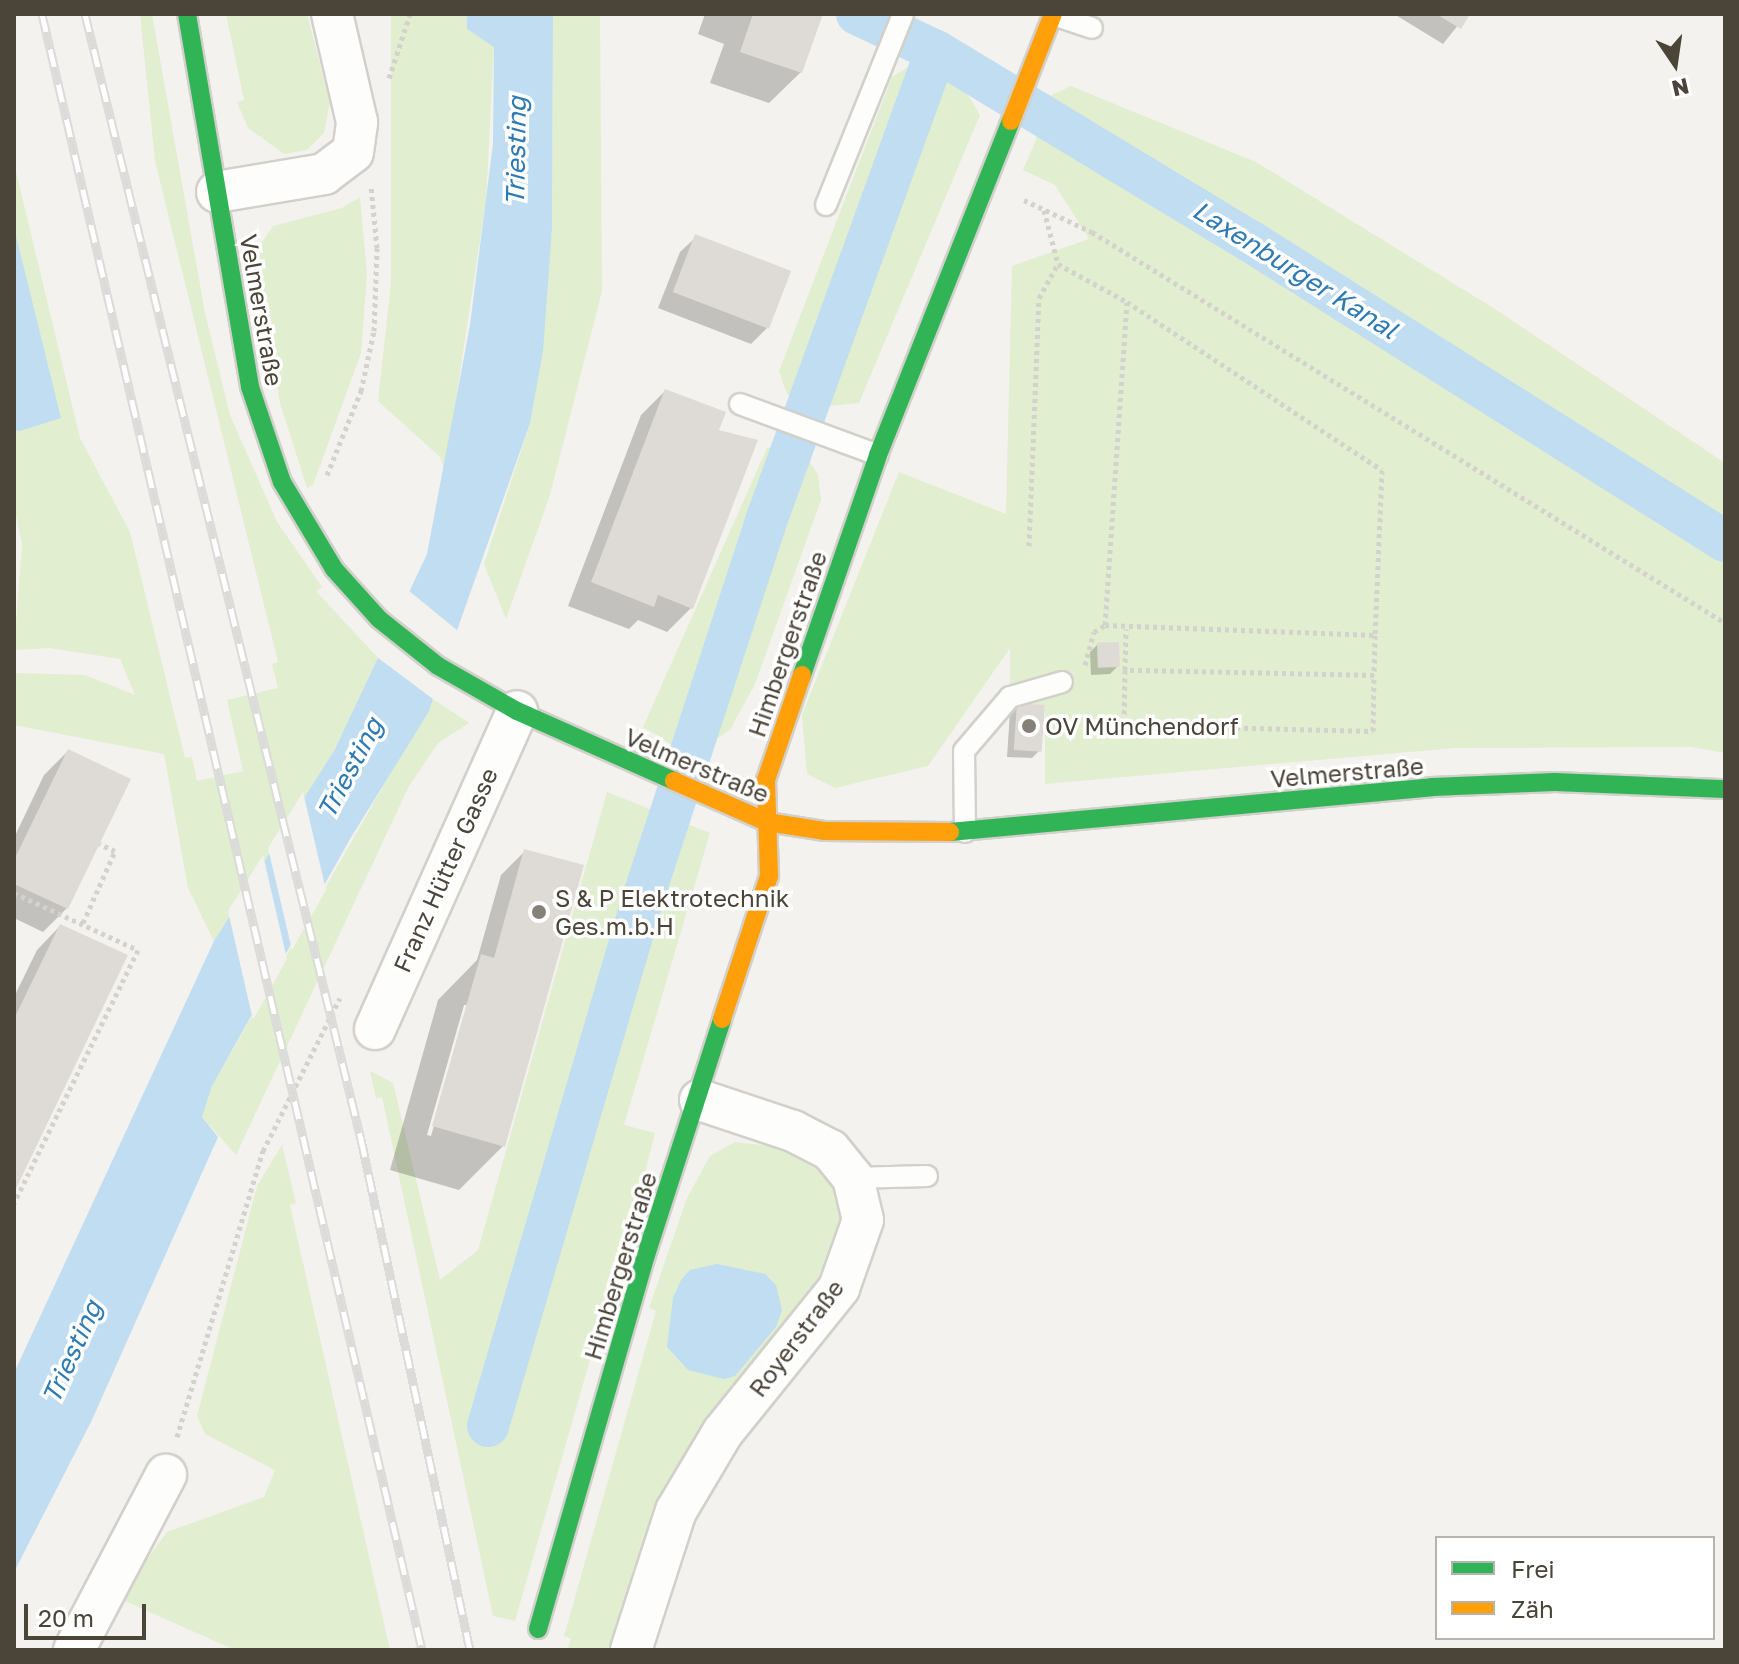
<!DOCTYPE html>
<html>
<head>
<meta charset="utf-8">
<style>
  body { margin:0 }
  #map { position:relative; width:1739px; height:1664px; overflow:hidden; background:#f4f2ee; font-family:"Golos Text",sans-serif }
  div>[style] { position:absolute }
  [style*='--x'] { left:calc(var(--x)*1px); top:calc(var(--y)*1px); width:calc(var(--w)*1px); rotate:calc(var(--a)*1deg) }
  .green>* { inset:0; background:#e1eecf }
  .water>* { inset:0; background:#c0ddf1 }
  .pier>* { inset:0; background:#f4f2ee }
  .shadow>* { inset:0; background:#0003 }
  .canal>* { height:42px; margin:-21px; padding:0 21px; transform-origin:21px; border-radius:21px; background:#c0ddf1 }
  .building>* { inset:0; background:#dedbd6; transform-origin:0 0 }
  .path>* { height:5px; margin-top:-2.5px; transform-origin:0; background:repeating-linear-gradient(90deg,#d3d2cc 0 4px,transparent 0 8px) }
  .roads { filter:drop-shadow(2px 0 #d2d0cb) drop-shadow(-2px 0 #d2d0cb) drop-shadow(0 2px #d2d0cb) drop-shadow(0 -2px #d2d0cb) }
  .lane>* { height:20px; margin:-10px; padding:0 10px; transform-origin:10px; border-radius:10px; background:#fdfdfc }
  .street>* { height:40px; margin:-20px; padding:0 20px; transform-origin:20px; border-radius:20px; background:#fdfdfc }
  .fast>* { height:18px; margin:-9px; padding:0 9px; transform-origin:9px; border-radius:9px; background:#30b455 }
  .slow>* { height:18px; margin:-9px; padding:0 9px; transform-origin:9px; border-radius:9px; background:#ff9f0a }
  .rail>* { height:9px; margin-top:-4.5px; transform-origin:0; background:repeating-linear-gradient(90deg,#fff 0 18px,#dbdbda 0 36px); box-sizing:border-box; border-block:2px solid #dbdbda }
  .dots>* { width:22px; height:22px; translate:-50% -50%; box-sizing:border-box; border:4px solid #fff; border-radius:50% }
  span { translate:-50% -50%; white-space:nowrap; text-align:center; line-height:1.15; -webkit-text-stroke:7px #fff; paint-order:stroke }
  .street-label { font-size:24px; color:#4b4439 }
  .poi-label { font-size:24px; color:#4b4439 }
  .left { translate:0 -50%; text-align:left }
  .water-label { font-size:26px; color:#2e7ab2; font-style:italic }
  .frame { position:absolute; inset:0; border:16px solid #4b4439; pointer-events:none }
  .legend { position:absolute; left:1435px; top:1536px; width:280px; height:104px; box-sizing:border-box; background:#fff; border:2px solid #b7b4b0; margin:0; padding:10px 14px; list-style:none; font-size:24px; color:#4b4439 }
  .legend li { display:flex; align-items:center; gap:16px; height:40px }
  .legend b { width:40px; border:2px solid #b7b4b0 }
  .north { position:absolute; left:1635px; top:24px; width:80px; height:80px; -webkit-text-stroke:6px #fff; paint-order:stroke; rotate:167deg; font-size:22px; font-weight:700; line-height:32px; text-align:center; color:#4b4439 }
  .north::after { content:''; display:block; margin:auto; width:28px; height:36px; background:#4b4439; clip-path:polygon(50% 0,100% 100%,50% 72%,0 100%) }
  .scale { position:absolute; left:24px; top:1604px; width:122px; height:36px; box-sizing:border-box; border:4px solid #4b4439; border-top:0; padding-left:10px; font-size:24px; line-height:28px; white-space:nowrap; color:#4b4439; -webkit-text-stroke:6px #fff; paint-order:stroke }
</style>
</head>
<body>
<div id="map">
  <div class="green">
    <div style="clip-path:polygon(140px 14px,152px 14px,205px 313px,230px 415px,277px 522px,322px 587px,316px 591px,380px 660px,335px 749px,214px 941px,188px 888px,164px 754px,14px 725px,14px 673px,85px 675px,135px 695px,120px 659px,49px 648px,14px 650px,22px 544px,14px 506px,14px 163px,80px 438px,130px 532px,185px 758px,192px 757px,197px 781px,243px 771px,227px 700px,278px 688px,272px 664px,278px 662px,155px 161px)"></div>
    <div style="clip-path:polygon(226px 14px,307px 14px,330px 102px,324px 133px,307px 150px,284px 154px,248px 128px,237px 102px,244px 100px)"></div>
    <div style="clip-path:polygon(391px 14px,467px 14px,467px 29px,494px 46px,486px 201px,445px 471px,440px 457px,378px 401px,391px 283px)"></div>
    <div style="clip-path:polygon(553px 14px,600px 14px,602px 291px,550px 495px,506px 619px,484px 564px,530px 423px,552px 228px)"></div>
    <div style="clip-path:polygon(917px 61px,956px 75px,980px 115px,859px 403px,817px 407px,787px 394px,779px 371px,892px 77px)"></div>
    <div style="clip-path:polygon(1071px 86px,1256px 162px,1495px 309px,1725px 463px,1725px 753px,1691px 747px,1455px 748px,1045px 784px,1045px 705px,1010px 703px,1010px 648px,928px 766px,835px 788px,807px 774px,802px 715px,899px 472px,1006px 514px,1012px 266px,1089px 239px,1055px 185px,1023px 170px,1036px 140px,1043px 99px)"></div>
    <div style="clip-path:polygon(360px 197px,367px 274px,361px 353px,313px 485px,307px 488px,280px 403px,259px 280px,260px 245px,273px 226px,342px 208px)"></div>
    <div style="clip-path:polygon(780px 447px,805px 455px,818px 475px,821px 500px,755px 684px,730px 730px,709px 744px,678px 749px,643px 727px,767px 448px)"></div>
    <div style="clip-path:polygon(433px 699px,469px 723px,438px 743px,409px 786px,236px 1155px,202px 1117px,212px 1086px)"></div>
    <div style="clip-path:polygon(607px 792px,710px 833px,624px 1125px,655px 1133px,613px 1297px,608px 1297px,515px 1621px,493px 1616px,382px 1097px,376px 1098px,370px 1071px,393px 1083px,440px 1280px,478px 1250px)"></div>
    <div style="clip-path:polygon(735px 1142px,780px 1147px,819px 1168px,842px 1199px,845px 1236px,618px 1650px,567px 1650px,571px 1639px,564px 1636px,656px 1311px,649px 1308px,687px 1198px,710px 1156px)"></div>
    <div style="clip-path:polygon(282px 1145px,296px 1203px,290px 1205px,390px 1650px,235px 1650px,118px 1598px,167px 1532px,264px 1497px,275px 1470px,205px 1434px,197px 1416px,257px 1186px)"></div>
  </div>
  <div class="water">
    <div style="clip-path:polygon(467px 14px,553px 14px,552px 228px,543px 351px,530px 423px,428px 713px,350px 839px,212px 1086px,202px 1117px,218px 1137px,91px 1422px,14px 1572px,14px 1373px,214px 941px,335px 749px,427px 554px,470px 325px,493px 144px,494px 47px,467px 29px)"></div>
    <div style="clip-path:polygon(14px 228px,61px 418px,20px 431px,14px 430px)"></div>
    <div style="clip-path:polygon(717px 1264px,765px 1274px,776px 1285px,782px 1310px,776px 1327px,735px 1376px,724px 1379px,688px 1370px,667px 1347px,673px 1298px,681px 1280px,690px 1270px)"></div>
  </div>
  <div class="pier">
    <div style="clip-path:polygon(408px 590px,463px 635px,437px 702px,377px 657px)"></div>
    <div style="clip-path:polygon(303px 792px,326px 890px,292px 950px,268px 848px)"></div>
    <div style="clip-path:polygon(263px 855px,287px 959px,253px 1020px,228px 911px)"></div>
  </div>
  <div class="shadow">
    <div style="clip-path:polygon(705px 14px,821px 14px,801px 72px,769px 103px,710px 83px,724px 44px,698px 34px)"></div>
    <div style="clip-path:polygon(1394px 14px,1467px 14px,1443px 44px)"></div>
    <div style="clip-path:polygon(696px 237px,767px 328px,751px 344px,658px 308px,680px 252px)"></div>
    <div style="clip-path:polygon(665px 391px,717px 431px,691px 608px,667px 632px,638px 620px,629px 629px,568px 606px,641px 415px)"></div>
    <div style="clip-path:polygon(1097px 645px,1118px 666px,1110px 674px,1091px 675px,1090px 652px)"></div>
    <div style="clip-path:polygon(1017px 705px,1040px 750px,1032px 758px,1007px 757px,1010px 712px)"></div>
    <div style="clip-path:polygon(68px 751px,67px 908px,43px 932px,14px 918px,14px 838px,44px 775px)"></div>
    <div style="clip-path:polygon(evenodd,525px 851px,503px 1146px,459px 1190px,390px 1170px,438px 1000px,477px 960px,501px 875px,525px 851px,464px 1005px,468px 1005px,431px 1136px,427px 1135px,464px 1005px)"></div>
    <div style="clip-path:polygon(60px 926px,14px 1189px,14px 997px,37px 950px)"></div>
  </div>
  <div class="canal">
    <div style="--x:857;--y:14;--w:87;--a:25.1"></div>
    <div style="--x:936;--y:51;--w:367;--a:31.2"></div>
    <div style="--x:1250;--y:241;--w:562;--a:32.28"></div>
    <div style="--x:488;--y:1426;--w:553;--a:-73.63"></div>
    <div style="--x:644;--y:895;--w:390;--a:-71.9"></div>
    <div style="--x:765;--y:524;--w:503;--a:-70.12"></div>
  </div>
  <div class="building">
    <div style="clip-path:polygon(753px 14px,823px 14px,802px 73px,740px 52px)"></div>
    <div style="clip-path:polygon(1436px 14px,1470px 14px,1461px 29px)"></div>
    <div style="left:695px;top:234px;width:103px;height:62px;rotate:21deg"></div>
    <div style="clip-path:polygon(665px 389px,726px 412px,719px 430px,758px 440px,693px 609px,658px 595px,654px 607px,591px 582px)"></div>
    <div style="left:1119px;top:642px;width:25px;height:22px;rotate:88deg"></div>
    <div style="left:1017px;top:703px;width:28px;height:47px;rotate:4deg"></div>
    <div style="clip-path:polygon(68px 749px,131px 779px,68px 909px,14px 884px,14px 860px)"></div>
    <div style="clip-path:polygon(524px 849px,584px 865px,505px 1147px,432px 1126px,481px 954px,494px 958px)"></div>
    <div style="clip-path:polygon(60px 924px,128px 955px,14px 1193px,14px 1019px)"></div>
  </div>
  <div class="path">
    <div style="--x:389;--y:78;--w:67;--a:-71.8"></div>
    <div style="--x:1024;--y:200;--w:75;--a:25.2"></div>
    <div style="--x:1092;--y:232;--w:744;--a:31.7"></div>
    <div style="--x:1044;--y:210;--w:56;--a:75.5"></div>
    <div style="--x:1058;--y:264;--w:79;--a:28.8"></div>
    <div style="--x:1127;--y:302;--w:305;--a:33.4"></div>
    <div style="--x:1382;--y:470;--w:165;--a:92.4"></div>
    <div style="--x:327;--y:475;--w:91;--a:-68"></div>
    <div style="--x:361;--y:391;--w:61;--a:-77.8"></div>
    <div style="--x:374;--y:331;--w:83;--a:-87.9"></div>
    <div style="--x:377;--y:248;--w:62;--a:-95.5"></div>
    <div style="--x:1029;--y:546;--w:248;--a:-87.7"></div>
    <div style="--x:1039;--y:298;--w:39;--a:-61"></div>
    <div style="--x:1105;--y:625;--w:270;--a:2.1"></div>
    <div style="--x:1375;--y:635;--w:40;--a:91.4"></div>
    <div style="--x:1374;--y:675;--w:249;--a:-178.8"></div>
    <div style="--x:1125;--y:670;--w:41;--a:-88.6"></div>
    <div style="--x:1085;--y:665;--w:34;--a:-75"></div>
    <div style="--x:1094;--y:632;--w:13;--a:-32"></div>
    <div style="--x:1105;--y:625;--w:323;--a:-86.1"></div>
    <div style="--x:1125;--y:670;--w:55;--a:91"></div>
    <div style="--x:1124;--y:725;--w:249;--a:1.4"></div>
    <div style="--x:1373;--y:731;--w:56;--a:-89"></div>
    <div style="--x:14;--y:893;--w:136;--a:24.7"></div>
    <div style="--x:138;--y:950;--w:282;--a:116.1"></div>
    <div style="--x:83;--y:923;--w:79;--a:-66"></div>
    <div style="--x:115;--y:851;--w:17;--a:-155"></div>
    <div style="--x:177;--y:1437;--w:299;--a:-73.3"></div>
    <div style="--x:263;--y:1151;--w:171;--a:-63.3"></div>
  </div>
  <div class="roads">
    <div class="lane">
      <div style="--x:1053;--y:15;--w:41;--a:18.4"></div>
      <div style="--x:826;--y:205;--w:206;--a:-68"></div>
      <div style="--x:740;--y:404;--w:147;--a:20.3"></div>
      <div style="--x:965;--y:832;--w:81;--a:-90.7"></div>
      <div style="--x:964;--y:751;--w:71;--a:-49.6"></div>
      <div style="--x:1010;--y:697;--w:54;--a:-16.1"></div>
      <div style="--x:853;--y:1178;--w:74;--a:-1.5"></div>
    </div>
    <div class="street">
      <div style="--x:217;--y:192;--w:109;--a:-9.5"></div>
      <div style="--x:324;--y:174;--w:36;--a:-37"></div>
      <div style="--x:353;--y:152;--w:30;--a:-82"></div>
      <div style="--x:357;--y:122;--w:111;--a:-103"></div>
      <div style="--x:375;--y:1029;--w:348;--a:-65.9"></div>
      <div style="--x:74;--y:1650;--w:198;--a:-62.3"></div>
      <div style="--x:631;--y:1650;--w:146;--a:-72.1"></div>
      <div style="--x:676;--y:1511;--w:92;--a:-59.3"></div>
      <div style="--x:723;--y:1432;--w:185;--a:-51.1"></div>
      <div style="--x:839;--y:1288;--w:72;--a:-70.6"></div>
      <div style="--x:863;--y:1220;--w:43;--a:-103.4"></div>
      <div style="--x:853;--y:1178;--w:36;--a:-129"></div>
      <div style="--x:830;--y:1150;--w:42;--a:-152.8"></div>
      <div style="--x:793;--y:1131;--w:98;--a:-161.6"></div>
    </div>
    <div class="fast">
      <div style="--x:187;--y:14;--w:378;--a:80.4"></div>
      <div style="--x:250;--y:387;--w:100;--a:71.4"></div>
      <div style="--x:282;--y:482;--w:101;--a:59.1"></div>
      <div style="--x:334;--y:569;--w:67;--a:48"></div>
      <div style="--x:379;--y:619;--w:75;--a:38.5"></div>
      <div style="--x:438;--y:666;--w:91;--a:29.7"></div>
      <div style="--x:517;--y:711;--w:172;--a:24"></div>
      <div style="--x:802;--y:675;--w:233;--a:-70.9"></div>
      <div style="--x:878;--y:455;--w:360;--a:-68.3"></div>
      <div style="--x:950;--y:832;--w:484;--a:-5.3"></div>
      <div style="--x:1432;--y:787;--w:123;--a:-2.3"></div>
      <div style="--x:1555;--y:782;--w:170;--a:2.4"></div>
      <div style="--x:538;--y:1629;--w:389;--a:-73.9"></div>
      <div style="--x:646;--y:1255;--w:248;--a:-72.1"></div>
    </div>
    <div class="slow">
      <div style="--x:1011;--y:121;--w:115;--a:-68.6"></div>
      <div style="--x:674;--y:781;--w:102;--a:23.8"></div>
      <div style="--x:767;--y:822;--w:59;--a:8.8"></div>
      <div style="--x:825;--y:831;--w:125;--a:0.5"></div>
      <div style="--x:722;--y:1019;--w:151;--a:-71.8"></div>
      <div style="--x:769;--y:876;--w:96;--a:-91.8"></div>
      <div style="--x:766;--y:780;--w:111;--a:-71.1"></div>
    </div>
  </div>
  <div class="rail">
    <div style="--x:42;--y:14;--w:1680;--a:76.92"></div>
    <div style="--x:85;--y:14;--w:1158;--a:76.22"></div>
    <div style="--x:361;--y:1139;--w:522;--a:77.96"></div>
  </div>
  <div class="dots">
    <div style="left:1029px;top:726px;background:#868178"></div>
    <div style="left:539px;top:912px;background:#868178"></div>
  </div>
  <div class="street-label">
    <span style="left:262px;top:310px;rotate:80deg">Velmerstraße</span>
    <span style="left:787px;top:644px;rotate:-71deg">Himbergerstraße</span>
    <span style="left:697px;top:765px;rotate:23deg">Velmerstraße</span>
    <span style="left:1347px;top:772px;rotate:-5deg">Velmerstraße</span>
    <span style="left:445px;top:870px;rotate:-66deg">Franz Hütter Gasse</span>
    <span style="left:620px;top:1266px;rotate:-73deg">Himbergerstraße</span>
    <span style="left:796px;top:1338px;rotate:-53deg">Royerstraße</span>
  </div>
  <div class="poi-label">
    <span class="left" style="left:1045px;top:726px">OV Münchendorf</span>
    <span class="left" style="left:555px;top:912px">S &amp; P Elektrotechnik<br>Ges.m.b.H</span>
  </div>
  <div class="water-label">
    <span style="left:516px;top:151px;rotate:-89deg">Triesting</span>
    <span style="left:1295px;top:270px;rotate:32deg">Laxenburger Kanal</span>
    <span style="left:350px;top:768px;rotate:-62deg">Triesting</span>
    <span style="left:72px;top:1352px;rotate:-66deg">Triesting</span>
  </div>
  <div class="frame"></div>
  <ul class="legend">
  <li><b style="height:10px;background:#30b455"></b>Frei</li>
  <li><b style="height:10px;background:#ff9f0a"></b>Zäh</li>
  </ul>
  <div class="north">N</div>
  <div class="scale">20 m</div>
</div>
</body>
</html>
